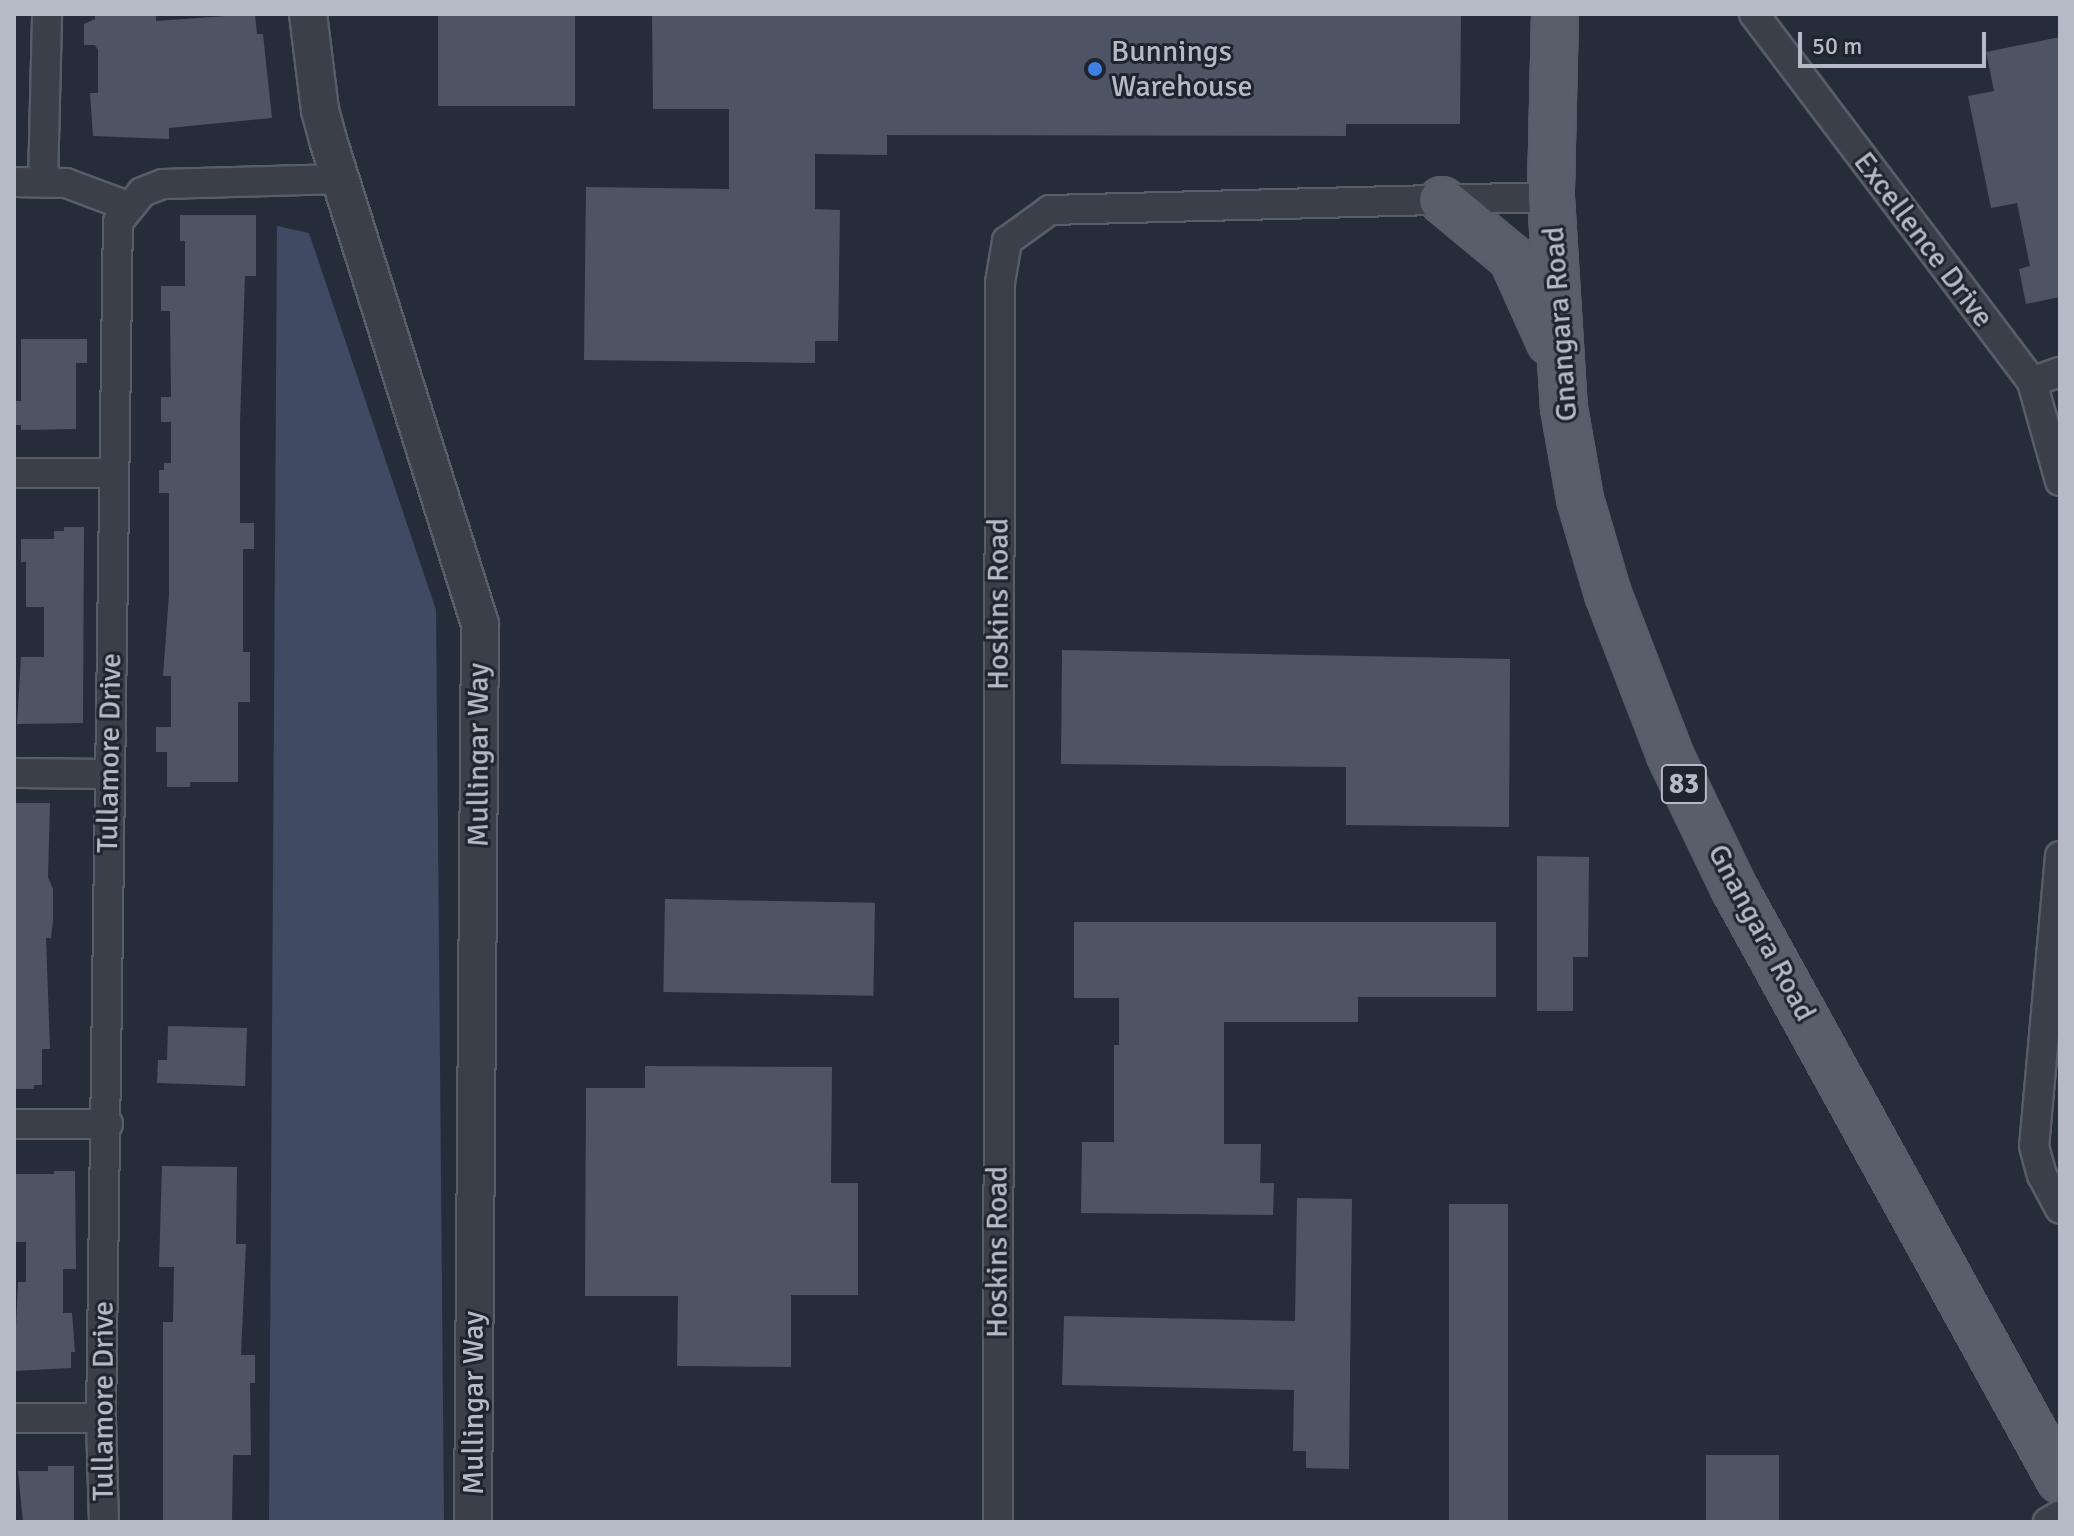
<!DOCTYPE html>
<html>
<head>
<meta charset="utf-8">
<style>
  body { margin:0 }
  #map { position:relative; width:2074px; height:1536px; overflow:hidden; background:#262d3a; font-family:Signika,sans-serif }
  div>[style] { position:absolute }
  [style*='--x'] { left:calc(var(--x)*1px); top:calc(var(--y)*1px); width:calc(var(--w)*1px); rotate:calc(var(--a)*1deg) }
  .water>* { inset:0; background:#404b63 }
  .building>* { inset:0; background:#4d5463; transform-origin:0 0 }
  .roads { filter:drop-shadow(2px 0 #585d68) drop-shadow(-2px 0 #585d68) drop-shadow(0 2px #585d68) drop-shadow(0 -2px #585d68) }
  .minor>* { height:28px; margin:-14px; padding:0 14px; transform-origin:14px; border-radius:14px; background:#3a3f4a }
  .tertiary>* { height:36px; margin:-18px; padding:0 18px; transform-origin:18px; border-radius:18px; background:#3a3f4a }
  .primary>* { height:44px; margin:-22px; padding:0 22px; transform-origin:22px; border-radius:22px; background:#585e6a }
  .dots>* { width:22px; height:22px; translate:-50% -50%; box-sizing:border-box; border:4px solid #1f242f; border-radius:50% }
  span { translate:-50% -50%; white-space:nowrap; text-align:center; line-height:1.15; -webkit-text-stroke:6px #1f242f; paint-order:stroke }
  .shield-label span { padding:2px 6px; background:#1f242f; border:2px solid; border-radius:6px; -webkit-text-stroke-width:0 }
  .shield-label { font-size:28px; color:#b5bac6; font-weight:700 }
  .poi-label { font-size:30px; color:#b5bac6 }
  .left { translate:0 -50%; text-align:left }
  .street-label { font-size:30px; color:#b5bac6 }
  .frame { position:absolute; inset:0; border:16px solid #b5bac6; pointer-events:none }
  .scale { position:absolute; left:1798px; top:32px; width:188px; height:36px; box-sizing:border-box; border:4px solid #b5bac6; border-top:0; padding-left:10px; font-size:24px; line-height:28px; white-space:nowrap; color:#b5bac6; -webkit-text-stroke:6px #1f242f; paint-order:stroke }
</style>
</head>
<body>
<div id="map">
  <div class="water">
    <div style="clip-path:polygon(277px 226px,309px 233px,436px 610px,444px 1522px,269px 1522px)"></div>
  </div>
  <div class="building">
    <div style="clip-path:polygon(95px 14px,156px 14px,156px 21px,255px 14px,257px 34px,263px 34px,272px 118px,169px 128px,169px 139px,93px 136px,90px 93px,98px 93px,98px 50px,95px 45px,84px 45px,84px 24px,95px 19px)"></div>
    <div style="left:438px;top:14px;width:137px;height:92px"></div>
    <div style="clip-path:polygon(652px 14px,1461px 14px,1460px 124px,1346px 124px,1346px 136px,887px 135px,887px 155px,815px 154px,815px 209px,840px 210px,838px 341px,815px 341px,815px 363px,584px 360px,586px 187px,729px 189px,729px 109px,653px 109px)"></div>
    <div style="clip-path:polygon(2060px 37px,2060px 297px,2026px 304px,2019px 269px,2030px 266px,2017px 203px,1991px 208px,1968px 96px,1994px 91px,1986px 52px)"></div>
    <div style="clip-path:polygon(180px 215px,256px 215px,256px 276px,245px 276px,240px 422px,240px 523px,254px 523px,254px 549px,243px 549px,243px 652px,250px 652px,250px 702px,238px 702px,238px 782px,190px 782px,190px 787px,167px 787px,167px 752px,156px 752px,156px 727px,171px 727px,171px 676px,163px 676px,169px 594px,169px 493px,159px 493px,159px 470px,164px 470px,164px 463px,171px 463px,171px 422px,161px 422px,161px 397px,171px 397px,170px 311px,161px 311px,161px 286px,185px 286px,185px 241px,180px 241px)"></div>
    <div style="clip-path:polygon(21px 339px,87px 339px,87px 363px,76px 363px,76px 429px,21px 430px,21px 425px,14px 425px,14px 401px,21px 401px)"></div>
    <div style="clip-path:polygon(64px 527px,84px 527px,83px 723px,17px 724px,21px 657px,44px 657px,44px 607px,26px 607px,26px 562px,21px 562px,21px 539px,54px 539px,54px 531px,64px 531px)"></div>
    <div style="clip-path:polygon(1062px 650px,1510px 659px,1509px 827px,1346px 825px,1346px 767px,1061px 764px)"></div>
    <div style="clip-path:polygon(14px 803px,50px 803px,48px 877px,53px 889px,53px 920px,51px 938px,46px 938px,50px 1049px,42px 1049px,42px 1085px,34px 1085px,34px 1089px,14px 1089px)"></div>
    <div style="clip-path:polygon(1537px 856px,1589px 857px,1588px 957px,1573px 957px,1573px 1011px,1537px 1011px)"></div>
    <div style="left:665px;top:899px;width:210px;height:93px;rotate:1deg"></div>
    <div style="clip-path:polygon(1074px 922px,1496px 922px,1496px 997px,1358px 997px,1358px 1022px,1224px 1022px,1224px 1144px,1261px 1144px,1260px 1183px,1274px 1183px,1273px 1215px,1081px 1213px,1082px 1142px,1114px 1142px,1114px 1045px,1119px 1045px,1119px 998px,1074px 998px)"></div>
    <div style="clip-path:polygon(168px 1026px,247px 1028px,245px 1086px,157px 1083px,158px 1060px,167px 1060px)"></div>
    <div style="clip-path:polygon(645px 1066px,832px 1067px,831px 1183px,858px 1183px,858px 1295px,791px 1295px,791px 1367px,677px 1366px,678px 1296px,585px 1296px,586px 1088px,645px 1088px)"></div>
    <div style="clip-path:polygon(162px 1166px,237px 1167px,236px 1244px,246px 1244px,241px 1355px,255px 1355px,255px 1383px,250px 1383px,251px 1455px,233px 1455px,232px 1522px,163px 1522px,163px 1322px,173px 1322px,174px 1267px,159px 1267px)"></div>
    <div style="clip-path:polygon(54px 1171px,75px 1171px,76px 1269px,63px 1269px,63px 1313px,72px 1313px,75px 1352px,71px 1352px,71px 1368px,14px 1371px,18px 1282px,26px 1282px,26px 1242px,14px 1242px,14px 1174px,54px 1174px)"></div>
    <div style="clip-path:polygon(1297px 1198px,1352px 1199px,1349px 1469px,1306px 1468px,1306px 1451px,1293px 1451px,1294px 1390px,1062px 1385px,1064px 1316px,1295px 1321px)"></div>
    <div style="left:1449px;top:1204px;width:59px;height:318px"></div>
    <div style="left:1706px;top:1455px;width:73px;height:67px"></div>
    <div style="clip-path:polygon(48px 1466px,74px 1466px,74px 1522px,23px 1522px,18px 1471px,48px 1471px)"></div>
  </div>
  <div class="roads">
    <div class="minor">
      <div style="--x:1754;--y:14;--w:461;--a:52.9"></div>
      <div style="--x:2032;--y:382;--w:103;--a:74.2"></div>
      <div style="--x:14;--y:182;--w:52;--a:1.1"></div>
      <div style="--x:66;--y:183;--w:66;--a:20.4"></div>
      <div style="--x:43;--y:182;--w:168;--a:-88.6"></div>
      <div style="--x:2032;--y:382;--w:30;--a:-20"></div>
      <div style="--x:14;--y:473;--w:100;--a:0"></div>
      <div style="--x:14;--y:773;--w:96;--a:0.6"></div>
      <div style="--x:2060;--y:856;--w:291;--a:95.1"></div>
      <div style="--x:2034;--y:1146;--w:30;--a:75"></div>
      <div style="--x:2042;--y:1175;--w:38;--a:62"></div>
      <div style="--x:14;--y:1124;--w:94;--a:0"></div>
      <div style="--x:14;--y:1418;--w:87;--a:0"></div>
      <div style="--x:104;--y:1522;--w:104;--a:-91.7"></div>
      <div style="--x:101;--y:1418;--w:1196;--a:-89.19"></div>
      <div style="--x:118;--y:222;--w:38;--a:-51"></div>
      <div style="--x:142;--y:192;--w:22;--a:-21"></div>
      <div style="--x:163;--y:184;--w:177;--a:-1.6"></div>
      <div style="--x:998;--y:1522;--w:1239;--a:-89.91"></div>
      <div style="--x:1000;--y:283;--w:43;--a:-80.5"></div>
      <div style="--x:1007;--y:241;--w:53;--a:-35.8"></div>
      <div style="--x:1050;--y:210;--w:501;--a:-1.49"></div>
      <div style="--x:2048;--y:1522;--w:14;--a:-30"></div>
    </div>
    <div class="tertiary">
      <div style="--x:308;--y:14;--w:97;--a:82.9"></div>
      <div style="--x:320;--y:110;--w:31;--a:75"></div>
      <div style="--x:328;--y:140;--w:507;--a:72.57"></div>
      <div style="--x:480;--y:624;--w:898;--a:90.45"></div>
    </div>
    <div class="primary">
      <div style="--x:1555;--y:14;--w:183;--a:91.3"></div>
      <div style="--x:1551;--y:197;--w:211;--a:86.5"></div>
      <div style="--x:1564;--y:408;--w:92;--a:80"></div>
      <div style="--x:1580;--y:499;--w:99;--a:73.6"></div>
      <div style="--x:1608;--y:594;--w:173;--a:68.9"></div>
      <div style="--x:1670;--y:755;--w:148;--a:64.3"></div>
      <div style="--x:1734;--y:888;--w:676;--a:61.16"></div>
      <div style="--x:1442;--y:200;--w:91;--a:39.6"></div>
      <div style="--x:1512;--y:258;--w:92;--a:65.7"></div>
    </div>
  </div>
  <div class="dots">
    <div style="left:1095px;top:69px;background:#3f7fe0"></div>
  </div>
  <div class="shield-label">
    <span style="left:1684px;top:784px">83</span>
  </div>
  <div class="poi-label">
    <span class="left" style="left:1111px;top:69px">Bunnings<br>Warehouse</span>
  </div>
  <div class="street-label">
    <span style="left:1923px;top:240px;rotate:53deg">Excellence Drive</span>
    <span style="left:1561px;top:324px;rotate:-94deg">Gnangara Road</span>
    <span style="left:999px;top:604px;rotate:-90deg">Hoskins Road</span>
    <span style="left:110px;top:753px;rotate:-89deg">Tullamore Drive</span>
    <span style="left:479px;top:755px;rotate:-90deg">Mullingar Way</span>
    <span style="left:1761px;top:933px;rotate:62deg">Gnangara Road</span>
    <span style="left:998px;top:1252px;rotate:-90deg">Hoskins Road</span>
    <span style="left:104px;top:1401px;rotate:-90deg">Tullamore Drive</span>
    <span style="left:474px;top:1403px;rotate:-90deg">Mullingar Way</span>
  </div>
  <div class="frame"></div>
  <div class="scale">50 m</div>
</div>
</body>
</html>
